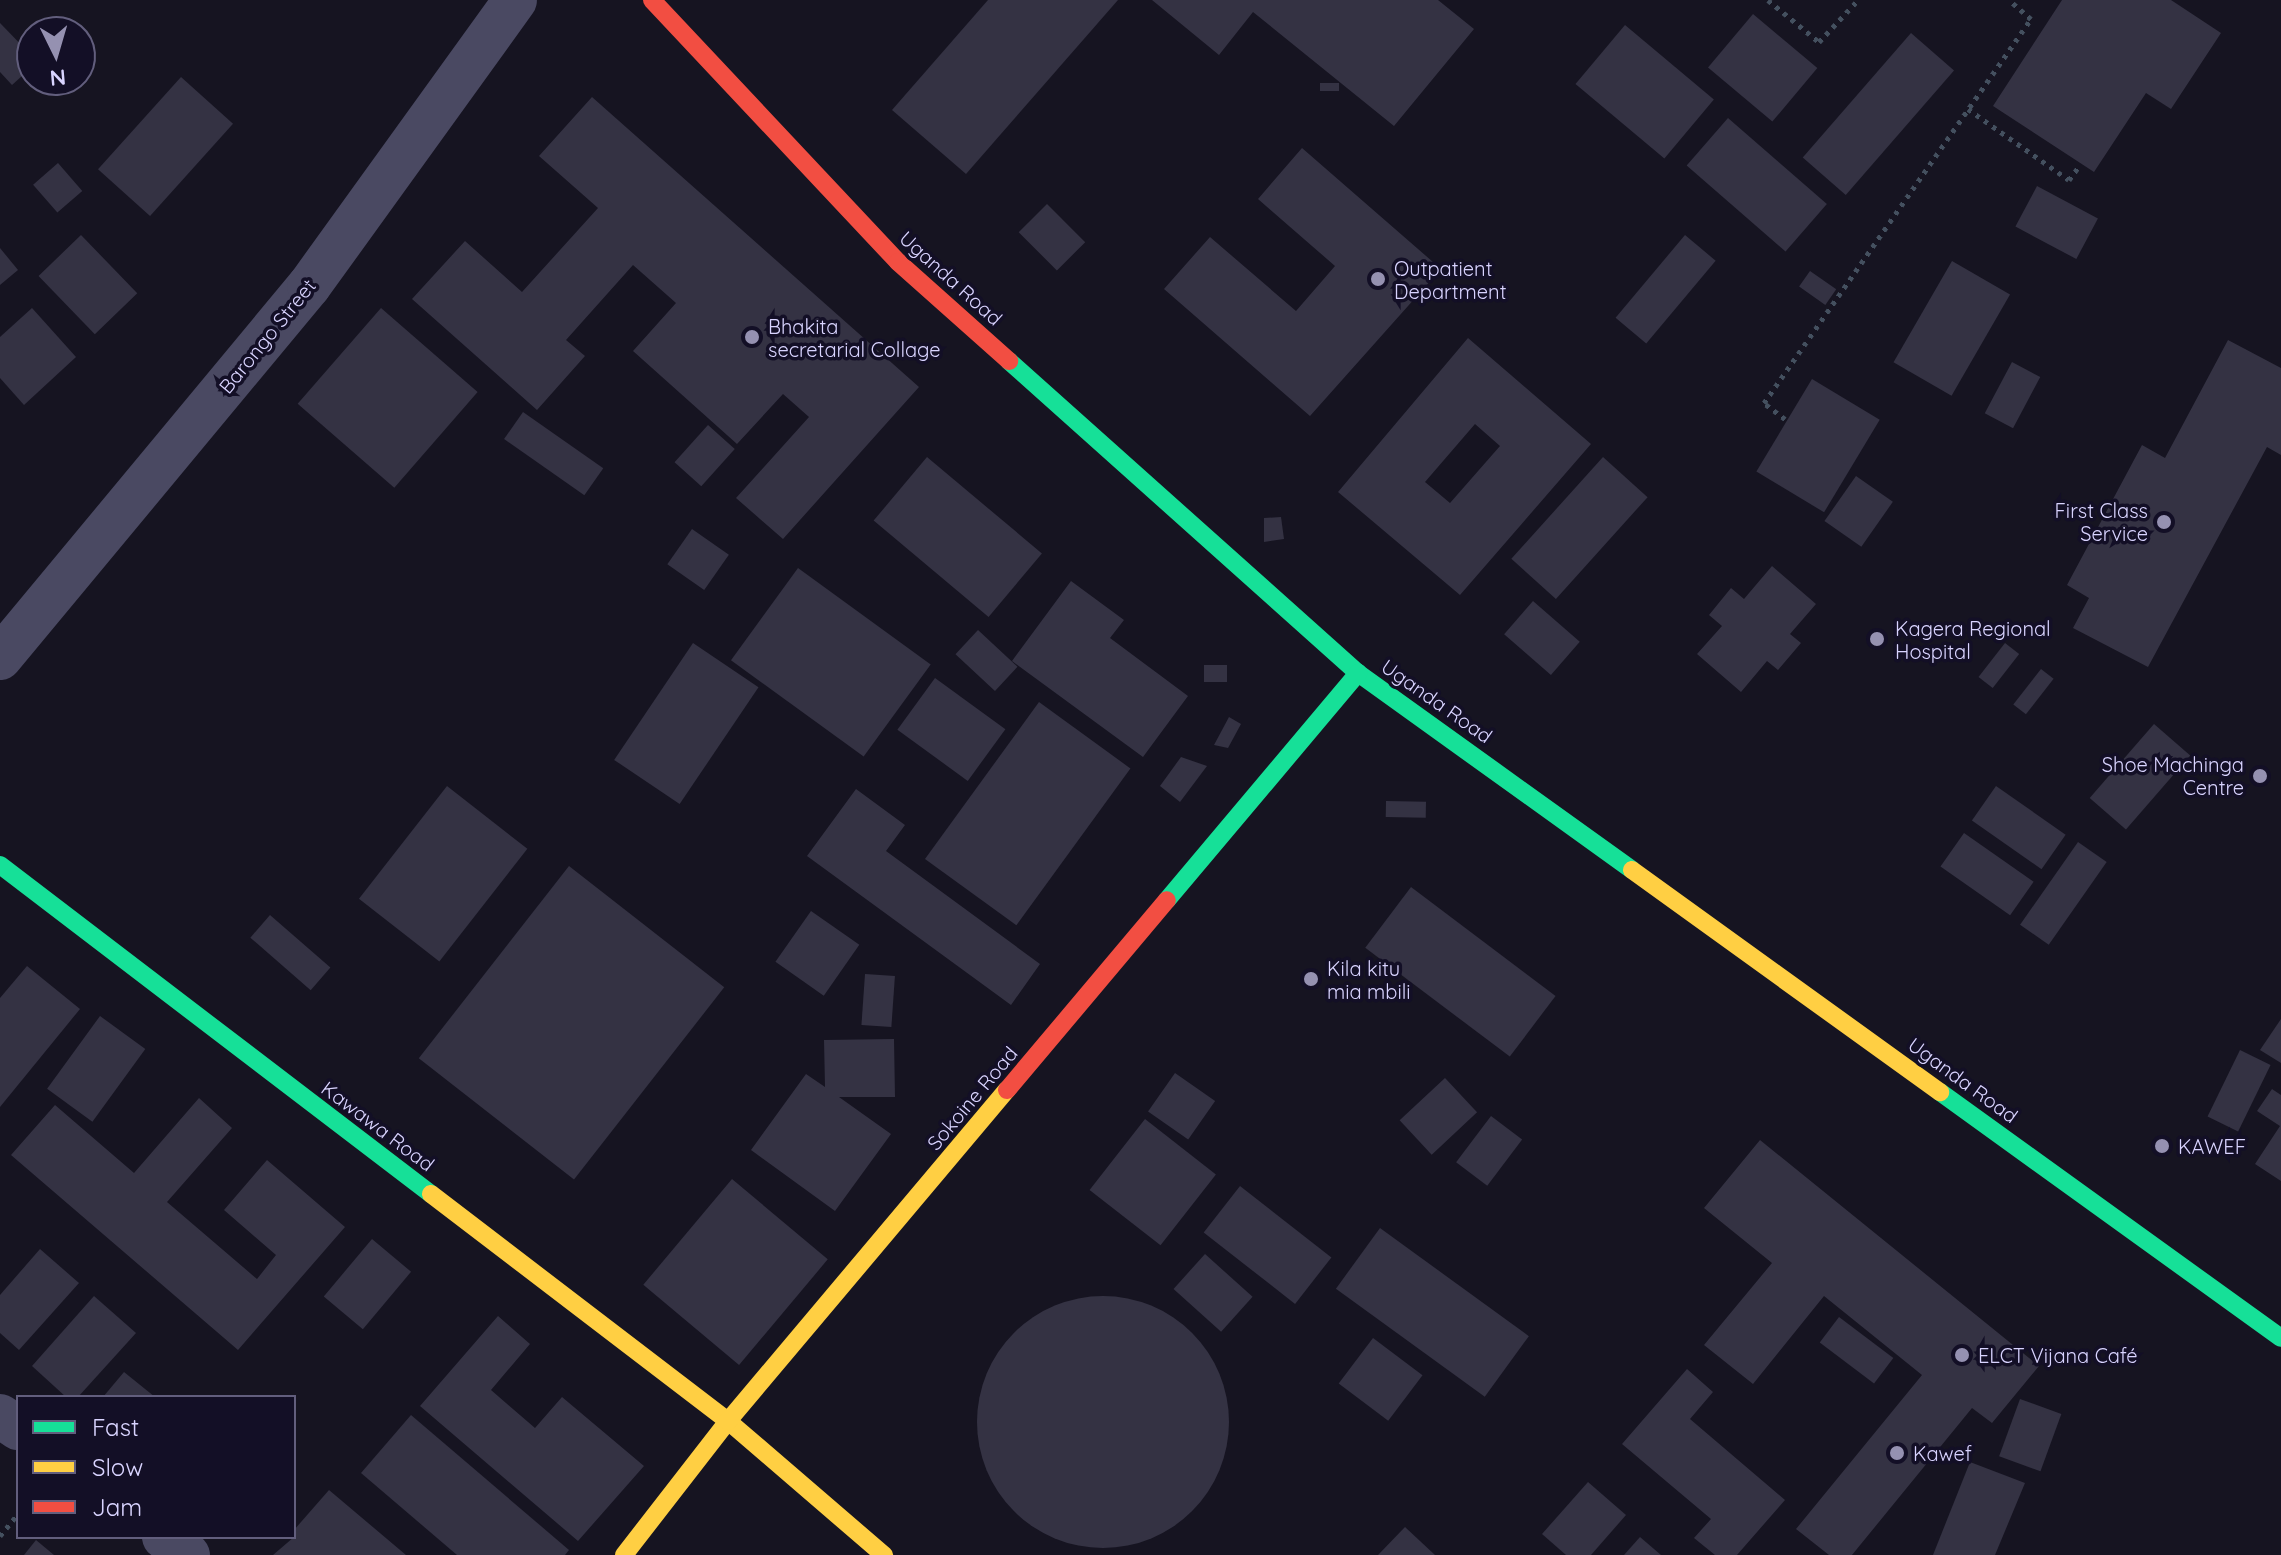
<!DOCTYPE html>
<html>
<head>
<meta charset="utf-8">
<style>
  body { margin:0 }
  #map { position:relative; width:2281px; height:1555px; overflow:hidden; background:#161421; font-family:Quicksand,sans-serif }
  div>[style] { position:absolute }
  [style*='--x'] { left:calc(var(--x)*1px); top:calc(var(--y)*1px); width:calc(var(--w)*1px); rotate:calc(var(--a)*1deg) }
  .building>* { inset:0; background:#343243; transform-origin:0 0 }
  .round { border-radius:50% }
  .path>* { height:5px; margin-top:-2.5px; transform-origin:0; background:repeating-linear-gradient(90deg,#44505f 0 4px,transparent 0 10px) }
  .street>* { height:44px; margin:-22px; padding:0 22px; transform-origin:22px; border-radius:22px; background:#4a4962 }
  .fast>* { height:18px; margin:-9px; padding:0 9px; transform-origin:9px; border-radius:9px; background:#16e098 }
  .slow>* { height:18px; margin:-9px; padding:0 9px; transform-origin:9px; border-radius:9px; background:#ffcf43 }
  .jam>* { height:18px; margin:-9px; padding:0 9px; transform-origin:9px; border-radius:9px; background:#f24e42 }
  .dots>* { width:22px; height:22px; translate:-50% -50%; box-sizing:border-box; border:4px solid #130f26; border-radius:50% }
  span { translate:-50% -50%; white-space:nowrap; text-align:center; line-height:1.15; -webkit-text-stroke:7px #130f26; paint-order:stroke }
  .poi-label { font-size:20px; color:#d9d4ff }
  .left { translate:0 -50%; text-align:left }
  .right { translate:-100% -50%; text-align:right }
  .street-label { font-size:20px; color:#d9d4ff }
  .legend { position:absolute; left:16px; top:1395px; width:280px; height:144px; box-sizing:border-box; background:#130f26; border:2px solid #625e7d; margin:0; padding:10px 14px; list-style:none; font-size:24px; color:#d9d4ff }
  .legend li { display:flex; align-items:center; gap:16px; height:40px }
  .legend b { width:40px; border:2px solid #625e7d }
  .north { position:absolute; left:16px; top:16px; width:80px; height:80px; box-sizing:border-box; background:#130f26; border:2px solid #625e7d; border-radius:50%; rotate:175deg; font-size:22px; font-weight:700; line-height:32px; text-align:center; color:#d9d4ff }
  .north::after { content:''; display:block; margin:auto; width:28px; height:36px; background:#9591b1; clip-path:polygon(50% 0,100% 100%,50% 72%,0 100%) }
</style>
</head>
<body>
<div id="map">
  <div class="building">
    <div style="clip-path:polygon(988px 0,1118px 0,966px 174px,892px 110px)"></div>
    <div style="clip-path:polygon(1152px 0,1438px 0,1474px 29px,1394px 126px,1253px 12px,1219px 55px)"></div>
    <div style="clip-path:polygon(2062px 0,2171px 0,2221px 33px,2171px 109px,2146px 93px,2094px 172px,1993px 106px)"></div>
    <div style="left:1753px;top:14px;width:84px;height:70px;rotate:40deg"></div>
    <div style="clip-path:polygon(0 23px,32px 56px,32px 67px,12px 85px,0 72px)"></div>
    <div style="left:1625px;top:25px;width:116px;height:77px;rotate:40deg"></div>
    <div style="left:1911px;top:33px;width:57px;height:165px;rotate:41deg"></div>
    <div style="left:181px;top:77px;width:70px;height:124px;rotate:42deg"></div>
    <div style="left:1339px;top:83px;width:8px;height:19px;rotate:90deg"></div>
    <div style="clip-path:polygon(592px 97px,919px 387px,783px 539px,736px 498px,809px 417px,783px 394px,737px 444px,633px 351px,676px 303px,633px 265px,566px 340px,585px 356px,537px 410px,412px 299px,465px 241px,522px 292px,598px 208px,539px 156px)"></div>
    <div style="left:1728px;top:118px;width:131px;height:63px;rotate:41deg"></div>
    <div style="clip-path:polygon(1302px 148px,1441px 269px,1310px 416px,1164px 289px,1210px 237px,1296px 311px,1335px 266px,1258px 199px)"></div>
    <div style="left:58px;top:163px;width:37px;height:33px;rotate:49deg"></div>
    <div style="left:2037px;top:186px;width:69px;height:46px;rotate:28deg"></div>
    <div style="left:1047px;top:204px;width:54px;height:40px;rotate:45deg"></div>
    <div style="left:81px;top:235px;width:81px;height:59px;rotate:46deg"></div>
    <div style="left:1685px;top:235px;width:40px;height:108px;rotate:40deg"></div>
    <div style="clip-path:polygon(0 248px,18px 270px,0 285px)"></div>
    <div style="left:1952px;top:261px;width:67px;height:117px;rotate:30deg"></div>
    <div style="left:1810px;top:271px;width:32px;height:19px;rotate:35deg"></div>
    <div style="clip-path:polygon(32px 308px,76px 357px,24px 405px,0 378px,0 337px)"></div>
    <div style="left:381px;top:308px;width:128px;height:127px;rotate:41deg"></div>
    <div style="clip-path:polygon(evenodd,1468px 338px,1591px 444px,1460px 595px,1338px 492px,1468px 338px,1475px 424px,1500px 446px,1450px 503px,1425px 482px,1475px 424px)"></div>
    <div style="clip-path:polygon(2228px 340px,2281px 368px,2281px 455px,2267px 447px,2148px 667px,2073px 628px,2089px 598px,2067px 585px,2142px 445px,2165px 458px)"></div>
    <div style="left:2012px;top:362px;width:32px;height:58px;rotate:28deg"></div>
    <div style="left:1812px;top:379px;width:79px;height:108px;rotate:31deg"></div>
    <div style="left:523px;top:412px;width:98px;height:33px;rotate:35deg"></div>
    <div style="left:708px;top:425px;width:36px;height:50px;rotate:42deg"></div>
    <div style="left:927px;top:457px;width:150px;height:83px;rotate:40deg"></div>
    <div style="left:1603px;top:457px;width:60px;height:137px;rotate:42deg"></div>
    <div style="left:1856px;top:476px;width:45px;height:55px;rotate:35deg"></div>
    <div style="clip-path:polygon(1281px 517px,1284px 539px,1264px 542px,1264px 518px)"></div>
    <div style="left:692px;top:529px;width:45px;height:43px;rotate:35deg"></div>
    <div style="clip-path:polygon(1772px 566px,1816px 604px,1790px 634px,1801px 643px,1778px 670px,1767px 661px,1741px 692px,1697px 654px,1722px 626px,1709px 615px,1731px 588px,1744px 599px)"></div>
    <div style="left:798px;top:568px;width:164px;height:114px;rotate:36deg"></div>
    <div style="clip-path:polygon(1071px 581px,1124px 620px,1110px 638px,1188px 696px,1143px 757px,1012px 661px)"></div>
    <div style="left:1533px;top:601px;width:62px;height:44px;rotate:41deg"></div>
    <div style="left:978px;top:630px;width:54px;height:33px;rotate:43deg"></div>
    <div style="left:693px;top:643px;width:79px;height:141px;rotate:34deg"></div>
    <div style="left:2005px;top:643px;width:18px;height:43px;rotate:38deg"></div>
    <div style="left:1227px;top:665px;width:17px;height:23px;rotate:90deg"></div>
    <div style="left:2041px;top:669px;width:16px;height:45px;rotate:38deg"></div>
    <div style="left:935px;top:678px;width:87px;height:64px;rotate:36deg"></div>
    <div style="left:1039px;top:702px;width:113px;height:194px;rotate:36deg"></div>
    <div style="clip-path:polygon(1229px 717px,1241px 724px,1228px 748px,1214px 745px)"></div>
    <div style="left:2154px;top:724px;width:48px;height:98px;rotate:41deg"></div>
    <div style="clip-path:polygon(1181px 757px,1207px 766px,1180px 802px,1160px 786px)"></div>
    <div style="left:447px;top:786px;width:102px;height:143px;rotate:38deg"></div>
    <div style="left:1996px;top:786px;width:85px;height:42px;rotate:35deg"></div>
    <div style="clip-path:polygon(856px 789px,905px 825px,886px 851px,1040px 964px,1011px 1005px,807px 856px)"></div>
    <div style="left:1386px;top:801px;width:40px;height:16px;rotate:1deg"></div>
    <div style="left:1964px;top:833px;width:85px;height:41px;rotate:35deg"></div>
    <div style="left:2078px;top:842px;width:35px;height:101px;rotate:35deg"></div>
    <div style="left:569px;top:866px;width:197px;height:244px;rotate:38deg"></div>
    <div style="left:1411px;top:887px;width:181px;height:76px;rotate:37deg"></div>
    <div style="left:811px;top:911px;width:59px;height:62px;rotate:35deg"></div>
    <div style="left:270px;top:915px;width:80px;height:30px;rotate:41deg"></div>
    <div style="clip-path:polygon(27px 966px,80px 1009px,0 1107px,0 998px)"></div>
    <div style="left:865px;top:974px;width:30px;height:51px;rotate:4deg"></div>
    <div style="left:100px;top:1016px;width:56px;height:90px;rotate:36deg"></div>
    <div style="clip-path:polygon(2281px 1019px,2281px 1063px,2260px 1050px)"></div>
    <div style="clip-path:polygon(894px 1039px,895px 1097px,839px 1097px,891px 1134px,835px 1211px,751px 1150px,806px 1074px,825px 1087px,824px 1040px)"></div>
    <div style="left:2240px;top:1050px;width:34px;height:74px;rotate:26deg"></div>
    <div style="left:1175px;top:1073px;width:49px;height:47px;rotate:35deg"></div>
    <div style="left:1445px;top:1078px;width:47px;height:62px;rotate:47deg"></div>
    <div style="clip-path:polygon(2272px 1089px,2281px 1095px,2281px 1181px,2255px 1164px,2280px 1126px,2257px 1111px)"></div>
    <div style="clip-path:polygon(199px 1098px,232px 1128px,167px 1202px,257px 1279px,276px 1255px,224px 1210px,267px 1160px,345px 1227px,238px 1350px,11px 1155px,55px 1105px,134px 1173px)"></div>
    <div style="left:1491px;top:1116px;width:39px;height:58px;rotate:37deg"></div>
    <div style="left:1145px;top:1119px;width:90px;height:90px;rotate:38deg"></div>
    <div style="clip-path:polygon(1760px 1140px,2039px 1366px,1992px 1423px,1972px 1408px,1852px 1555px,1829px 1555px,1796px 1529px,1922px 1375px,1824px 1296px,1753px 1384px,1704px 1345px,1772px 1263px,1704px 1208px)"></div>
    <div style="left:732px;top:1179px;width:125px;height:138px;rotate:40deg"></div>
    <div style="left:1240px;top:1186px;width:116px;height:59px;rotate:38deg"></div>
    <div style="left:1380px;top:1228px;width:184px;height:75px;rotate:36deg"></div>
    <div style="left:372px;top:1239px;width:51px;height:75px;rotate:40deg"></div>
    <div style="clip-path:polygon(40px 1249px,79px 1283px,19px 1350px,0 1333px,0 1295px)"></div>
    <div style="left:1205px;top:1254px;width:64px;height:47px;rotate:42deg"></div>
    <div class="round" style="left:977px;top:1296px;width:252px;height:252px"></div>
    <div style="clip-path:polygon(94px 1296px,136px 1333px,78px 1397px,66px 1397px,32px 1366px)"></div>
    <div style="clip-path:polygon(498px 1316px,530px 1344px,491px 1390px,535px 1428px,562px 1397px,644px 1466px,578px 1541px,420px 1406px)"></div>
    <div style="left:1839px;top:1317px;width:68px;height:32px;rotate:37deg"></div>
    <div style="left:1373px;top:1338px;width:62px;height:57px;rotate:37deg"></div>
    <div style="clip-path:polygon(1687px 1369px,1713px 1392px,1690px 1419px,1785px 1500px,1737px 1555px,1715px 1555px,1694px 1538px,1711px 1519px,1622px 1444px)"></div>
    <div style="clip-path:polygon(124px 1372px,155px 1397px,103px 1397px)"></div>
    <div style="left:2020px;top:1399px;width:44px;height:61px;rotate:20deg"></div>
    <div style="clip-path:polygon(411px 1415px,569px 1550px,565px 1555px,457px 1555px,361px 1473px)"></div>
    <div style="clip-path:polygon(1970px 1462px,2025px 1483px,1995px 1555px,1933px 1555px)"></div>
    <div style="clip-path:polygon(1588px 1482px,1626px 1515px,1591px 1555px,1566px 1555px,1542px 1534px)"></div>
    <div style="clip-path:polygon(329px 1490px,406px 1555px,273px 1555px,294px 1537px,294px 1530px)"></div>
    <div style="clip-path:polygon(1405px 1527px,1435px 1555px,1378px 1555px)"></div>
    <div style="clip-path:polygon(1640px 1537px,1661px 1555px,1624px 1555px)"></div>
    <div style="clip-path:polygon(36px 1540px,54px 1555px,24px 1555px)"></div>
  </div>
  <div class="path">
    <div style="--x:1768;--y:0;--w:66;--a:39.5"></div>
    <div style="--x:1819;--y:42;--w:57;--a:-47.1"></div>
    <div style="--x:1968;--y:109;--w:123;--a:35.1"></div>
    <div style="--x:2069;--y:180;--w:19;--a:-54"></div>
    <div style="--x:1785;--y:419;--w:26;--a:-143"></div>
    <div style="--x:1764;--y:403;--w:468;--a:-55.2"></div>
    <div style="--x:2031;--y:19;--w:29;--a:-139"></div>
    <div style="--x:0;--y:1536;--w:28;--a:-51"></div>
  </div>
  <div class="street">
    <div style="--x:0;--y:658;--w:484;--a:-50.3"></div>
    <div style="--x:309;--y:286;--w:352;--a:-54.2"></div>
    <div style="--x:0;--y:1416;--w:22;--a:34"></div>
    <div style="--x:164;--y:1537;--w:30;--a:37"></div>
  </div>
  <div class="fast">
    <div style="--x:1009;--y:361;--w:468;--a:41.8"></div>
    <div style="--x:1358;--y:673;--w:337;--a:35.7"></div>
    <div style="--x:0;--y:865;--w:542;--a:37.36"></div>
    <div style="--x:1167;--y:900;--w:297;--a:-49.9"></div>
    <div style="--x:1940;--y:1092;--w:420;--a:35.8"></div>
  </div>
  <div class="slow">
    <div style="--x:1632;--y:870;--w:380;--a:35.8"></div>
    <div style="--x:431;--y:1194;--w:374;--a:37.4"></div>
    <div style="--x:728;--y:1421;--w:206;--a:40.7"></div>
    <div style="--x:624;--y:1555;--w:170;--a:-52.2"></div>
    <div style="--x:728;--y:1421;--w:433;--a:-49.9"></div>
  </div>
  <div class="jam">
    <div style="--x:652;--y:0;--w:359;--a:46.8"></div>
    <div style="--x:898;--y:262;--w:149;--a:41.7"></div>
    <div style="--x:1007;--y:1090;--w:248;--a:-49.9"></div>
  </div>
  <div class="dots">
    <div style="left:1378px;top:279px;background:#9591b1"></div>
    <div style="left:752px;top:337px;background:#9591b1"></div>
    <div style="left:2164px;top:522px;background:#9591b1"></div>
    <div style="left:1877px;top:639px;background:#9591b1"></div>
    <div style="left:2260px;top:776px;background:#9591b1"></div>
    <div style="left:1311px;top:979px;background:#9591b1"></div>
    <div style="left:2162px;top:1146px;background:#9591b1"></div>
    <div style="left:1962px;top:1355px;background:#9591b1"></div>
    <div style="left:1897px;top:1453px;background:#9591b1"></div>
  </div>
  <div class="poi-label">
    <span class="left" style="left:1394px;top:280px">Outpatient<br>Department</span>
    <span class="left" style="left:768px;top:338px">Bhakita<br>secretarial Collage</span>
    <span class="right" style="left:2148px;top:522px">First Class<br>Service</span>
    <span class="left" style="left:1895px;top:640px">Kagera Regional<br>Hospital</span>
    <span class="right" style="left:2244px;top:776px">Shoe Machinga<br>Centre</span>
    <span class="left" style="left:1327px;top:980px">Kila kitu<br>mia mbili</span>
    <span class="left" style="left:2178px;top:1146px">KAWEF</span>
    <span class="left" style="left:1978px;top:1355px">ELCT Vijana Café</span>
    <span class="left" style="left:1913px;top:1453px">Kawef</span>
  </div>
  <div class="street-label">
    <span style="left:951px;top:278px;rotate:42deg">Uganda Road</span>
    <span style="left:267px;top:336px;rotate:-51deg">Barongo Street</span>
    <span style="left:1437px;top:701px;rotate:35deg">Uganda Road</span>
    <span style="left:1963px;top:1080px;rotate:36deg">Uganda Road</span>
    <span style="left:972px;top:1098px;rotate:-50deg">Sokoine Road</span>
    <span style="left:378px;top:1126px;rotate:37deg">Kawawa Road</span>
  </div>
  <ul class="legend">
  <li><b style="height:10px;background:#16e098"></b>Fast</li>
  <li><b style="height:10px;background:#ffcf43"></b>Slow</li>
  <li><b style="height:10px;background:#f24e42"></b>Jam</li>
  </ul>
  <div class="north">N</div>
</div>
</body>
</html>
